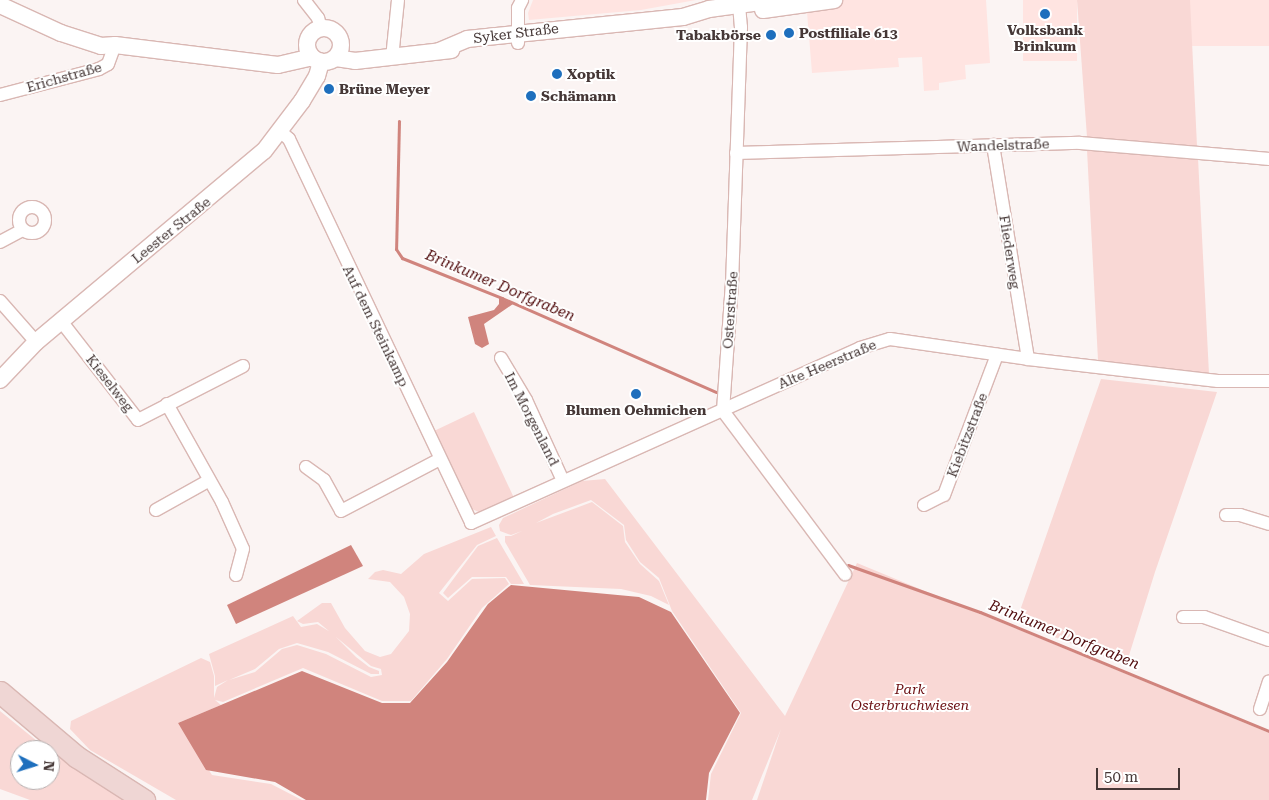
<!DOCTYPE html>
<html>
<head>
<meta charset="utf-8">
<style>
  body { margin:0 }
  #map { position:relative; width:1269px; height:800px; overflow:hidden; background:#fbf4f3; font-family:"Roboto Serif",serif }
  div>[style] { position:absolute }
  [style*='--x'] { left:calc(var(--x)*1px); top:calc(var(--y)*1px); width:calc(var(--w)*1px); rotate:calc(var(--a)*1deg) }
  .built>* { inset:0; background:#ffe4e1; transform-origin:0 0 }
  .green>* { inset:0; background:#f9d8d5 }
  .water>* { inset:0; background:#d0847d }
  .stream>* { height:3px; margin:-1.5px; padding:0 1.5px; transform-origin:1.5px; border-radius:1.5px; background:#d0847d }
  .roads { filter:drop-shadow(1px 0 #d9b7b3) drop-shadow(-1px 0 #d9b7b3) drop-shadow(0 1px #d9b7b3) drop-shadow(0 -1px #d9b7b3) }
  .minor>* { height:12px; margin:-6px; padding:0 6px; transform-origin:6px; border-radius:6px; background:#fff }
  .minor>.ring { margin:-6px; padding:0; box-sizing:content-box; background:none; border:12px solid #fff; border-radius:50% }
  .tertiary>* { height:16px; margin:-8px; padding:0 8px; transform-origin:8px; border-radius:8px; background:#fff }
  .tertiary>.ring { margin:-8px; padding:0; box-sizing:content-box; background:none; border:16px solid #fff; border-radius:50% }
  .trunk>* { height:21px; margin:-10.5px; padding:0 10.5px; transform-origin:10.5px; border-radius:10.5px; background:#efd6d4 }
  .dots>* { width:14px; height:14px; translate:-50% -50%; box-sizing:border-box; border:2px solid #fff; border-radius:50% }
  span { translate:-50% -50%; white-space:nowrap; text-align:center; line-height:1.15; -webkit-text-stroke:4px #fff; paint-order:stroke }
  .poi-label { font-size:14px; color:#453736; font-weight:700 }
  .left { translate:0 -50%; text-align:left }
  .right { translate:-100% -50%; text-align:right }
  .street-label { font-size:14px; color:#453736 }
  .park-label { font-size:14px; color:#6b0f12; font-style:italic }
  .water-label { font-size:15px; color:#500b0c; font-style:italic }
  .north { position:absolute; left:10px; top:740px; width:50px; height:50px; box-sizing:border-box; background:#fff; border:1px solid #b5afaf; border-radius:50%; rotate:95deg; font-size:14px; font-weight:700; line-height:20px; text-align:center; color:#453736 }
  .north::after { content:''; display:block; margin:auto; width:18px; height:22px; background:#1e6fbd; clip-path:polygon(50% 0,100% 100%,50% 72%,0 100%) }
  .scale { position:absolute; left:1096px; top:768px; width:84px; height:22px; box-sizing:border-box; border:2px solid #453736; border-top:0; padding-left:6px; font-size:15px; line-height:18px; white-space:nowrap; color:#453736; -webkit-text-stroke:4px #fff; paint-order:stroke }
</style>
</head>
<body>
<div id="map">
  <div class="built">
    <div style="clip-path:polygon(533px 0,696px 0,641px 10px,529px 20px,528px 13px)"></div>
    <div style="clip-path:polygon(806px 0,986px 0,990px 63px,965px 65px,966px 79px,939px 83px,939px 90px,924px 91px,922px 57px,898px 58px,899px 67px,812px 73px)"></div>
    <div style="left:1023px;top:0;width:54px;height:61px"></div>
    <div style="left:1190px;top:0;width:79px;height:46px"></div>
  </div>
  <div class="green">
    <div style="clip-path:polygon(1077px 0,1190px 0,1197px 146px,1087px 137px)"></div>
    <div style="clip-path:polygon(1087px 150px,1198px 158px,1209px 374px,1098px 360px)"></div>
    <div style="clip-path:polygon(1101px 379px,1217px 392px,1155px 572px,1126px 665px,1016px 622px)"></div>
    <div style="clip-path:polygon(474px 412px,514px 498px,481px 513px,472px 509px,434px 431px)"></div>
    <div style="clip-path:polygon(605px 479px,785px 716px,857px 563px,1269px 733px,1269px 800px,757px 800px,781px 729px,752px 800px,708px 800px,711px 774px,741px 713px,672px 611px,659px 578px,640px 562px,626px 540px,624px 525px,591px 500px,553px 514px,536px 523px,592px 502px,623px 526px,625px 542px,640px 564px,659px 581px,669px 605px,651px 596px,621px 589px,530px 585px,505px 542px,505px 536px,511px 536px,522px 531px,511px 535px,500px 531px,499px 525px,503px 518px,582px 481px)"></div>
    <div style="clip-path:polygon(491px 527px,496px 536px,477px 545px,439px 593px,448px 601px,472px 579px,505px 578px,509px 584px,482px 608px,447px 659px,411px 701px,382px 701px,303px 668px,223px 702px,215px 700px,221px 705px,178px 723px,212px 775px,271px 784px,302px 800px,176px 800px,90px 750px,70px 729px,71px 721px,201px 658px,210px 662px,214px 676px,214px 698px,217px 687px,228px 680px,215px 686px,215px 676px,209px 654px,293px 616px,301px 627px,317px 624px,332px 633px,356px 657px,369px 667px,379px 671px,379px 674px,371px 674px,328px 652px,297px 643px,279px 649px,255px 669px,229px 680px,255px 672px,282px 649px,297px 645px,326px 654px,371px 677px,382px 675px,381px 669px,371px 666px,318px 622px,303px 624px,297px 621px,322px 603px,331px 603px,345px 628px,365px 651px,380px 657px,391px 654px,409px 631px,410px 614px,404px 597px,390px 582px,368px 579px,375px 572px,383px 570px,401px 574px,424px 554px)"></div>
    <div style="clip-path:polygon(497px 538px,524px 584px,511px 584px,506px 577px,472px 577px,448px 598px,443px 593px,478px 546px)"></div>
    <div style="clip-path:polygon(0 711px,48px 750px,20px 750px,20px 780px,50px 780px,50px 751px,127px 800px,30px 800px,0 789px)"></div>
  </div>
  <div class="water">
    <div style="clip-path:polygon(499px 298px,513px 304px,484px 324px,489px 344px,482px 348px,475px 344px,468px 317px,494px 310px,499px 304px)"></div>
    <div style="clip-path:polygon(351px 545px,363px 566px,236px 624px,227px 605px)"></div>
    <div style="clip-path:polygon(511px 585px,639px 597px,671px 612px,740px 713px,709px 773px,706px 800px,306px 800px,275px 782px,206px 770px,178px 723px,302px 671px,382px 703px,410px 703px,447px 662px,488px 604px)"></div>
  </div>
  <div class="stream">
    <div style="--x:399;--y:121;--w:128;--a:91.3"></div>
    <div style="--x:396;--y:249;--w:11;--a:56"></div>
    <div style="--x:402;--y:258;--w:108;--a:21.8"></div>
    <div style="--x:502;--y:298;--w:234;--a:23.7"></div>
    <div style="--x:848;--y:565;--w:140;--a:19.6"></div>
    <div style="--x:980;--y:612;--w:313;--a:22.4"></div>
  </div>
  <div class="roads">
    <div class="minor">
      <div style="--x:304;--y:0;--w:23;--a:52"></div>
      <div style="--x:318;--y:18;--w:10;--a:73"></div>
      <div style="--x:739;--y:5;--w:22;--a:85"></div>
      <div style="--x:741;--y:27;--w:255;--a:92"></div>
      <div style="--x:732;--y:282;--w:129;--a:94"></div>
      <div style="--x:723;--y:411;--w:204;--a:53.2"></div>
      <div style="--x:518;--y:43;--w:35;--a:-90"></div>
      <div style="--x:518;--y:8;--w:9;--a:-63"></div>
      <div style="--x:392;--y:58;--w:58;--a:-84.1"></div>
      <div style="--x:0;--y:95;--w:102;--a:-14.7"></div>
      <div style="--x:99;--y:69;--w:10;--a:-29"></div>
      <div style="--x:108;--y:64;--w:20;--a:-70"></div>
      <div style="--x:280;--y:131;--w:12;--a:42"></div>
      <div style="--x:289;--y:139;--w:425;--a:64.6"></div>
      <div style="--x:471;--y:523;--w:427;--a:-24.2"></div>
      <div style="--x:860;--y:348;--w:31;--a:-17"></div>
      <div style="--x:890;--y:339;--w:139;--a:8.2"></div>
      <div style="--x:1028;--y:359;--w:191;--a:6.6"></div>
      <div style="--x:1218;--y:381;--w:51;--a:0"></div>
      <div style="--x:993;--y:145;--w:217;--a:80.7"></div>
      <div style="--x:736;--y:153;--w:344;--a:-1.7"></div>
      <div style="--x:1080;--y:143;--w:190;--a:4.8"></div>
      <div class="ring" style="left:19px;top:207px;width:14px;height:14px"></div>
      <div style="--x:0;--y:242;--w:26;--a:-28"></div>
      <div style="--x:0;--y:301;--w:55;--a:48.7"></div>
      <div style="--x:61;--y:321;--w:125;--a:52.1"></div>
      <div style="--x:138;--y:420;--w:118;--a:-27.2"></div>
      <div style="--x:501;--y:358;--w:49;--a:59.2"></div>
      <div style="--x:526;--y:400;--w:89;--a:65.4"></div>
      <div style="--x:167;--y:404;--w:112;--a:60.7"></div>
      <div style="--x:222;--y:502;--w:51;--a:65.9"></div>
      <div style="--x:243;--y:549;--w:27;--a:105"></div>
      <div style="--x:306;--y:467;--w:22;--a:36"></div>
      <div style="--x:324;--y:480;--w:35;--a:61"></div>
      <div style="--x:341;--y:511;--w:112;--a:-27.7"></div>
      <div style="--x:924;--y:505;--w:22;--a:-27"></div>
      <div style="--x:944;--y:495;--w:150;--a:-69.3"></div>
      <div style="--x:156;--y:510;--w:60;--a:-29.1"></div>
      <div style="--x:1226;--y:515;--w:14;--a:0"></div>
      <div style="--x:1240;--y:515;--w:30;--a:17"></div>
      <div style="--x:1183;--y:617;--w:21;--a:0"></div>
      <div style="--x:1204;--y:617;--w:69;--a:19.5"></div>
      <div style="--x:1260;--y:709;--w:29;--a:-72"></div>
    </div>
    <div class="tertiary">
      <div style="--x:0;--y:5;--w:67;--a:24.7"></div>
      <div style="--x:61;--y:33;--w:42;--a:18"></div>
      <div style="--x:101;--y:46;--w:14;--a:-4"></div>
      <div style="--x:115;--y:45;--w:164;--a:7"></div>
      <div style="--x:278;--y:65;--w:35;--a:-13"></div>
      <div style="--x:763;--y:10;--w:72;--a:-8"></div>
      <div class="ring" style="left:307px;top:28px;width:18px;height:18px"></div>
      <div style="--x:439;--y:51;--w:30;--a:-23"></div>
      <div style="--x:467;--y:39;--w:217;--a:-5.8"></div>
      <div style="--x:683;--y:17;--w:27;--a:-17"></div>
      <div style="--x:709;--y:9;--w:68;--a:-7.7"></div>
      <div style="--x:336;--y:58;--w:19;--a:9"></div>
      <div style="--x:355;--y:61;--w:97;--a:-6.5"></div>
      <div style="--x:0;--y:380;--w:52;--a:-46.5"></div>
      <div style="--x:36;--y:342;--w:297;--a:-40"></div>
      <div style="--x:264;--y:151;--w:63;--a:-52.8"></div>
      <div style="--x:302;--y:101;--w:29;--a:-59"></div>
      <div style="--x:317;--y:76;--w:15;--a:-74"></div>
    </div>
    <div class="trunk">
      <div style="--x:0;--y:692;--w:101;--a:40.2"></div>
      <div style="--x:77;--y:757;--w:80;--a:32.7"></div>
    </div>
  </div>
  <div class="dots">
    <div style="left:1045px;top:14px;background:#1e6fbd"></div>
    <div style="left:789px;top:33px;background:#1e6fbd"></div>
    <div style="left:771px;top:35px;background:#1e6fbd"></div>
    <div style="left:557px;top:74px;background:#1e6fbd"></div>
    <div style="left:329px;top:89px;background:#1e6fbd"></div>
    <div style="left:531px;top:96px;background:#1e6fbd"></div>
    <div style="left:636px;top:394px;background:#1e6fbd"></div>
  </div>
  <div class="poi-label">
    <span style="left:1045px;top:38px">Volksbank<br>Brinkum</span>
    <span class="left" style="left:799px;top:33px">Postfiliale 613</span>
    <span class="right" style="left:761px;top:35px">Tabakbörse</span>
    <span class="left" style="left:567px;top:74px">Xoptik</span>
    <span class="left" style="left:339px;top:89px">Brüne Meyer</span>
    <span class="left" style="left:541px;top:96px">Schämann</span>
    <span style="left:636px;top:410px">Blumen Oehmichen</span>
  </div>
  <div class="street-label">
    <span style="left:516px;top:33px;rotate:-7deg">Syker Straße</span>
    <span style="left:64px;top:77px;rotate:-16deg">Erichstraße</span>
    <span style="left:1003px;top:145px;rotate:-2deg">Wandelstraße</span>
    <span style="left:171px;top:230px;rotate:-39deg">Leester Straße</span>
    <span style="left:1010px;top:252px;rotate:81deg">Fliederweg</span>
    <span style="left:730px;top:310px;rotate:-86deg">Osterstraße</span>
    <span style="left:376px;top:326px;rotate:64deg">Auf dem Steinkamp</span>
    <span style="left:827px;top:364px;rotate:-23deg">Alte Heerstraße</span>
    <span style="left:110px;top:383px;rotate:52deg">Kieselweg</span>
    <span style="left:532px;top:419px;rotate:63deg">Im Morgenland</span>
    <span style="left:967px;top:435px;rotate:-69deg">Kiebitzstraße</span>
  </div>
  <div class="park-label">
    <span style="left:910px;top:697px">Park<br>Osterbruchwiesen</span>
  </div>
  <div class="water-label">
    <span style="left:500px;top:286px;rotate:23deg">Brinkumer Dorfgraben</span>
    <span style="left:1064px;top:635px;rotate:22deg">Brinkumer Dorfgraben</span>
  </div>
  <div class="north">N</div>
  <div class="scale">50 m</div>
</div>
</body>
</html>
